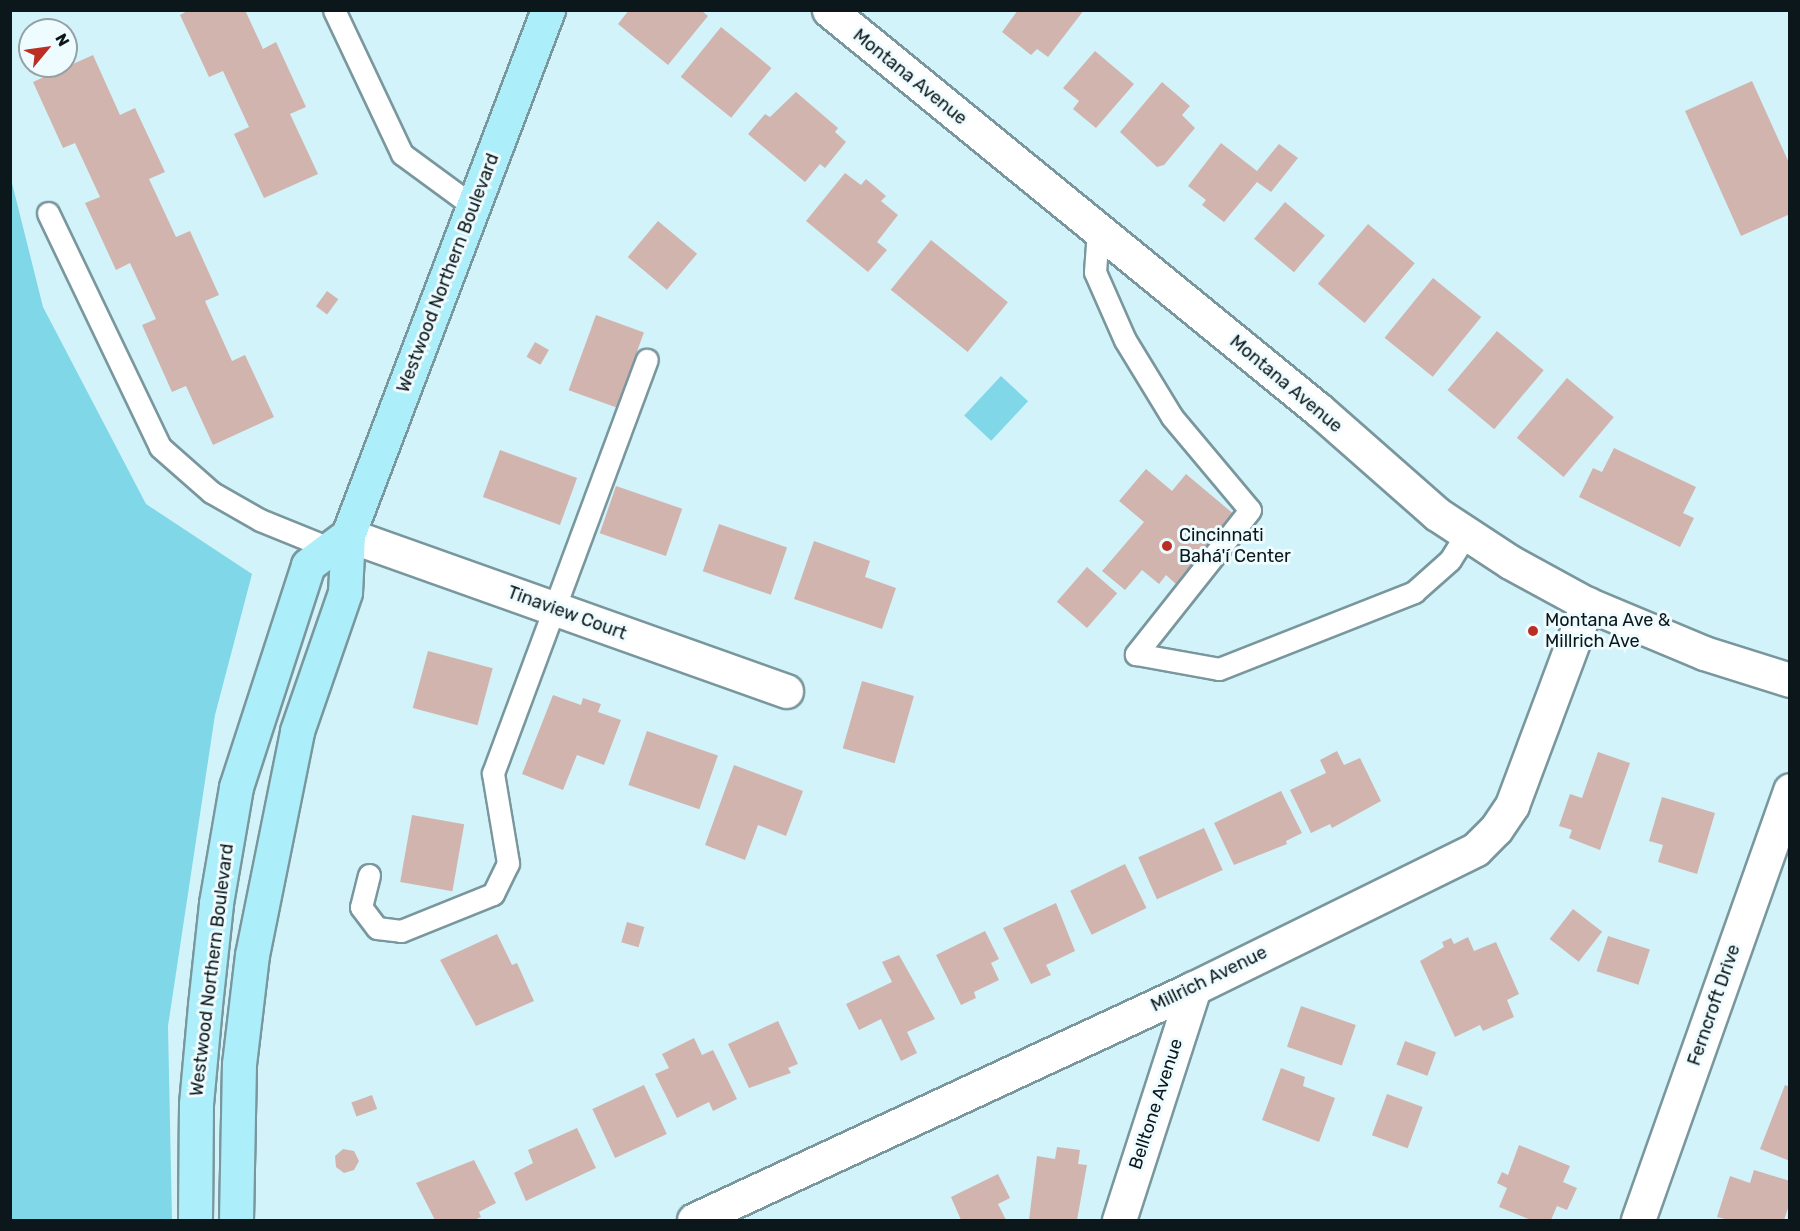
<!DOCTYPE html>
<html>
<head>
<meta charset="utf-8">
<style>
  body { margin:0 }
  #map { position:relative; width:1800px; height:1231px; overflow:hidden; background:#d2f3fa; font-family:Rubik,sans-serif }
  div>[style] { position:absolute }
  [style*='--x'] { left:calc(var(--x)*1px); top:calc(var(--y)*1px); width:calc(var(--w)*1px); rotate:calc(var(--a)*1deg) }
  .green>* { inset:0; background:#80d7e7; transform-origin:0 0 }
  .building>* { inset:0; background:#d2b4af; transform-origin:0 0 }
  .roads { filter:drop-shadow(2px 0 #79979d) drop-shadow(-2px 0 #79979d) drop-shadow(0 2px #79979d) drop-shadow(0 -2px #79979d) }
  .lane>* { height:21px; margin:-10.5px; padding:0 10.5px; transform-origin:10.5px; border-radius:10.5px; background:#fff }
  .street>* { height:33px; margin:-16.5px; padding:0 16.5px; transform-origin:16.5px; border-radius:16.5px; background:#fff }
  .secondary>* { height:33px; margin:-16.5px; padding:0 16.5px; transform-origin:16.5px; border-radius:16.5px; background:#fff }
  .primary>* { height:33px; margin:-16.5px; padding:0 16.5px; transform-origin:16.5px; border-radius:16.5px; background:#aceefa }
  .dots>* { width:16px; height:16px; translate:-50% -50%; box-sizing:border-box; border:3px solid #effcff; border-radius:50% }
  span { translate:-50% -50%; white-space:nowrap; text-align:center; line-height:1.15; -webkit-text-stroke:6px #effcff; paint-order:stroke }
  .street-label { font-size:18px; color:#0b171a }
  .poi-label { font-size:18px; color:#0b171a }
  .left { translate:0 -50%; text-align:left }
  .frame { position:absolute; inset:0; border:12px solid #0b171a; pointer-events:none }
  .north { position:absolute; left:18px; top:18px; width:60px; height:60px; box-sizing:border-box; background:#effcff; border:2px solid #94a0a3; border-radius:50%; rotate:61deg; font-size:16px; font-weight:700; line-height:24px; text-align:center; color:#0b171a }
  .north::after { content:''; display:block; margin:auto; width:21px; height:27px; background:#bb2e23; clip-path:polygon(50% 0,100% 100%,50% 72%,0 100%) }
</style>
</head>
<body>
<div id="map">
  <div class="green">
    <div style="clip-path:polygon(11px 179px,43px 307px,146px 504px,252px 574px,215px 715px,168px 1026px,172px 1220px,11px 1220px)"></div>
    <div style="left:1001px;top:376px;width:37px;height:54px;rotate:43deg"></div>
  </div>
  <div class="building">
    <div style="clip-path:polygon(189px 10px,245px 10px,263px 49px,276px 42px,306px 107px,290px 114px,318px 174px,264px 198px,234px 134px,249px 127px,223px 71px,209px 77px,180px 15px)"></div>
    <div style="clip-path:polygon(629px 10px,701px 10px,708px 16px,668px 65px,618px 24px)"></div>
    <div style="clip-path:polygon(1018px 10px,1084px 10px,1048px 57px,1037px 49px,1031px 55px,1002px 32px)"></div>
    <div style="left:721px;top:27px;width:65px;height:64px;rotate:39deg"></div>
    <div style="clip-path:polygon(1095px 51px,1134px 84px,1096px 128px,1073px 109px,1079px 101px,1063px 88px)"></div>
    <div style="clip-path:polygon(93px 55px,120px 115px,135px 108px,165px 172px,149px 179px,176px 237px,190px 231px,219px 295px,205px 301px,232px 361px,245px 355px,274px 417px,213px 445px,186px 386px,172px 392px,142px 325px,156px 319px,130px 263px,116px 270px,85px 203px,100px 197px,75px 143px,63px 148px,33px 82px)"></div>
    <div style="clip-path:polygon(1752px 81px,1790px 165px,1790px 214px,1741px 236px,1685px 111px)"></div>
    <div style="clip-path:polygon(1162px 82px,1190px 106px,1182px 115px,1195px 128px,1164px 165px,1157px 167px,1120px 132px)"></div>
    <div style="clip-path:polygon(796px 92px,838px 128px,835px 132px,846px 142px,825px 168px,820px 164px,805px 182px,748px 134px,765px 114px,770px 117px)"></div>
    <div style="clip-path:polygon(1221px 143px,1257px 171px,1279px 144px,1298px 158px,1271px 192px,1257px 182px,1224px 222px,1202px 205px,1206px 200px,1188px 186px)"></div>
    <div style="clip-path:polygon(845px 173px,861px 185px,866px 179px,886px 196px,881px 201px,898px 215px,877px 242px,887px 250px,868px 272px,806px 221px)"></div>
    <div style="left:1285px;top:202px;width:52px;height:48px;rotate:40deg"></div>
    <div style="left:658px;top:221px;width:51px;height:47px;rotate:40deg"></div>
    <div style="left:1368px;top:224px;width:61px;height:78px;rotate:40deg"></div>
    <div style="left:931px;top:240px;width:99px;height:64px;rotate:39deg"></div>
    <div style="left:1433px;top:278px;width:62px;height:77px;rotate:39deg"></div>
    <div style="left:327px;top:291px;width:14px;height:19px;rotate:36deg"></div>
    <div style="left:596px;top:315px;width:51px;height:80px;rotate:20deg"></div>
    <div style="left:1497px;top:331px;width:61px;height:77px;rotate:40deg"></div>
    <div style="left:535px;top:342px;width:16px;height:17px;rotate:30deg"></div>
    <div style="left:1567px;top:378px;width:61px;height:78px;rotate:40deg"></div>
    <div style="clip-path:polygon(1614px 448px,1696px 487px,1683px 513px,1694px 518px,1680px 547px,1579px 497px,1593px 468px,1602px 472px)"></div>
    <div style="left:500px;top:450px;width:82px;height:50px;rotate:20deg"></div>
    <div style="clip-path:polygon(1146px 469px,1172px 491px,1186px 474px,1236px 516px,1177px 585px,1166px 575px,1159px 584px,1142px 570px,1125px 590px,1102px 571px,1144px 522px,1119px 501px)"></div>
    <div style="left:616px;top:486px;width:70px;height:50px;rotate:19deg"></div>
    <div style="left:719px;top:524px;width:72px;height:50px;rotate:19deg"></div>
    <div style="clip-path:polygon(814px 541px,870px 561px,865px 577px,896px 588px,882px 629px,794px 599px)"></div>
    <div style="left:1087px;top:567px;width:40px;height:46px;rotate:41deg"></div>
    <div style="left:428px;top:651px;width:67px;height:59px;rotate:15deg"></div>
    <div style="left:862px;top:681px;width:54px;height:70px;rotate:16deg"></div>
    <div style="clip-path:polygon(553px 695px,581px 705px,583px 698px,601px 704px,598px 712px,621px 720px,604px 765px,577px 755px,563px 790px,522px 774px)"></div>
    <div style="left:647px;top:731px;width:75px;height:57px;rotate:19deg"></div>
    <div style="clip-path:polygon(1337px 751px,1344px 765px,1360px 758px,1381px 801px,1332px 828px,1330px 824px,1311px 833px,1290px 790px,1326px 773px,1320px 760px)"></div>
    <div style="clip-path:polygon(1598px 752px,1630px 763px,1600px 850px,1569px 838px,1572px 830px,1559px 826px,1570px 794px,1582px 798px)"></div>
    <div style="clip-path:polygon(734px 765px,803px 791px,786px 836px,758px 825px,745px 860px,705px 845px)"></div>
    <div style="clip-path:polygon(1281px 791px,1302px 833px,1286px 841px,1287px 844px,1234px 865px,1214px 823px)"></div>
    <div style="clip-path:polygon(1662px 797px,1715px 813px,1697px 874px,1658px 862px,1663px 845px,1649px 841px)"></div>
    <div style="left:412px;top:815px;width:53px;height:68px;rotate:10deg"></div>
    <div style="left:1204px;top:828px;width:46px;height:72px;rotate:66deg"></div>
    <div style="left:1125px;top:864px;width:49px;height:61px;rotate:64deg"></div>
    <div style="clip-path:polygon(1056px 903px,1075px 951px,1046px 965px,1051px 975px,1031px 984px,1003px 928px)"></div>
    <div style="left:1573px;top:909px;width:37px;height:38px;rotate:38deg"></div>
    <div style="left:627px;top:922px;width:18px;height:21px;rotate:16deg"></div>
    <div style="clip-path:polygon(985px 931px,999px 959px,991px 963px,999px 980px,974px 992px,976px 998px,961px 1005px,936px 955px)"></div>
    <div style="clip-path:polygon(497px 934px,512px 965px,517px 963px,534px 1001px,476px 1026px,440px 960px)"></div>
    <div style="left:1608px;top:936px;width:44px;height:37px;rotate:18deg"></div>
    <div style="clip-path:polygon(1468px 937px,1474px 951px,1496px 942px,1519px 994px,1507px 1000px,1514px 1017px,1483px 1031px,1480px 1025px,1455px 1037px,1420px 961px,1444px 947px,1442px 942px,1451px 938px,1454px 944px)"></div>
    <div style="clip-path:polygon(899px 955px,935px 1019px,907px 1032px,917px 1053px,901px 1061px,881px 1019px,859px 1030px,846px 1004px,892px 982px,882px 962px)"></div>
    <div style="left:1301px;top:1006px;width:58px;height:43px;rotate:19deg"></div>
    <div style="clip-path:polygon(778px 1021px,798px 1064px,788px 1068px,791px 1073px,749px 1088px,728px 1044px)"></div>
    <div style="clip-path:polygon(694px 1038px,702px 1055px,713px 1050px,737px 1099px,713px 1111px,709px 1102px,677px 1118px,655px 1074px,669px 1068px,662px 1054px)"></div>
    <div style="left:1405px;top:1041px;width:33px;height:25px;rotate:20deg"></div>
    <div style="clip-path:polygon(1281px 1068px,1305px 1077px,1303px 1086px,1335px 1098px,1319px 1142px,1262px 1120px)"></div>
    <div style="left:644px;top:1085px;width:54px;height:57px;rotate:65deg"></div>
    <div style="clip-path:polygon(1785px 1085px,1790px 1087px,1790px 1161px,1760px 1149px)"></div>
    <div style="left:1387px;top:1094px;width:38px;height:44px;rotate:20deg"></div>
    <div style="left:372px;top:1095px;width:15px;height:22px;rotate:70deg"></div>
    <div style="clip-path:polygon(577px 1128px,596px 1168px,526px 1201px,514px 1173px,533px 1163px,528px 1150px)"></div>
    <div style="clip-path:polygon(1519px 1145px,1570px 1166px,1563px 1182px,1577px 1188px,1567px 1210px,1557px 1206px,1551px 1220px,1531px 1220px,1499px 1207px,1507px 1188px,1497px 1183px,1502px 1172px,1508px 1175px)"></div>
    <div style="clip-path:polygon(1057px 1147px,1080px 1150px,1078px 1164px,1087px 1165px,1077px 1220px,1029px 1220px,1037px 1156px,1055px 1159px)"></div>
    <div style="clip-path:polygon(343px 1149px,354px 1151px,359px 1161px,354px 1170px,344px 1173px,336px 1167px,335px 1156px)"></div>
    <div style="clip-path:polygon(474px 1160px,496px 1203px,479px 1212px,481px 1217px,474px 1220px,435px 1220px,416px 1183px)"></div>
    <div style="clip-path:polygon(1754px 1170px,1790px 1181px,1790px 1202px,1784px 1220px,1729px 1220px,1717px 1217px,1730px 1176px,1750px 1183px)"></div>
    <div style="clip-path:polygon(998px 1174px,1010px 1198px,998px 1204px,1006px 1220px,961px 1220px,951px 1197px)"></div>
  </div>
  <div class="roads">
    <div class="lane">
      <div style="--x:334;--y:10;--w:159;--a:64.7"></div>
      <div style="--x:402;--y:154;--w:88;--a:36.2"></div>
      <div style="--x:48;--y:213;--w:259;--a:64.4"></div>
      <div style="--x:160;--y:447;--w:68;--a:41.4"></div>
      <div style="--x:211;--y:492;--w:56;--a:29.7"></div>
      <div style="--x:260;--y:520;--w:74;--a:22.1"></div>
      <div style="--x:1098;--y:230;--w:42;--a:94.1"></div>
      <div style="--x:1095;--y:272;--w:74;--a:66.2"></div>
      <div style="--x:1125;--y:340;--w:90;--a:58.6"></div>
      <div style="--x:1172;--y:417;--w:121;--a:50"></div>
      <div style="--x:1250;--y:510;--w:184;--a:128.4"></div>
      <div style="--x:1136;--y:654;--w:84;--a:10.2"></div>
      <div style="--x:1219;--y:669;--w:210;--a:-21.5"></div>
      <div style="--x:1414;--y:592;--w:48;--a:-41.6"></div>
      <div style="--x:1450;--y:560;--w:32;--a:-58"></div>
      <div style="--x:369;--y:875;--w:33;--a:104"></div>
      <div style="--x:361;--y:907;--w:26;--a:53"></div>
      <div style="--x:377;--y:928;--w:24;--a:7"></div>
      <div style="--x:401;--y:931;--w:99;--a:-21.9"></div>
      <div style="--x:493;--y:894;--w:34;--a:-64"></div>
      <div style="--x:508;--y:863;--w:91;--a:-99.5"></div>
      <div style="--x:493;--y:773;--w:441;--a:-69.6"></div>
    </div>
    <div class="street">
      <div style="--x:348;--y:535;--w:465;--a:19.6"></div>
      <div style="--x:694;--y:1220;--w:551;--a:-24.89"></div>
      <div style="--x:1194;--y:988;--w:314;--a:-26.2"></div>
      <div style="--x:1476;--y:849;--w:28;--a:-45"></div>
      <div style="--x:1496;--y:829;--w:29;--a:-56"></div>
      <div style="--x:1512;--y:805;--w:215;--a:-69.5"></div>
      <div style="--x:1119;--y:1220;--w:244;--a:-72.1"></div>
      <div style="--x:1638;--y:1220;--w:456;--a:-70.5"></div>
    </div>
    <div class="secondary">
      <div style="--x:829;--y:10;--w:633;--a:39.23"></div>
      <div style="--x:1319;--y:410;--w:157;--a:41.4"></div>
      <div style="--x:1437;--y:514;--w:87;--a:33.3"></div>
      <div style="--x:1510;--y:562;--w:88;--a:28.6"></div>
      <div style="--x:1587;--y:604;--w:127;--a:22.7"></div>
      <div style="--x:1704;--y:653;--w:90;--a:17.4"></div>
    </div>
    <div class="primary">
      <div style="--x:195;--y:1220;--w:116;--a:-89.5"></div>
      <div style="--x:196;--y:1104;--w:99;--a:-84.8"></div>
      <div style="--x:205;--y:1005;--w:103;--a:-83.8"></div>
      <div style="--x:216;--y:903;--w:118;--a:-80.2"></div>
      <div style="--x:236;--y:787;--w:233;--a:-72"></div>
      <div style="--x:308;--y:565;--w:50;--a:-36.9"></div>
      <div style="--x:236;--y:1220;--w:156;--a:-88.9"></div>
      <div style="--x:239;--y:1064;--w:110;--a:-83.2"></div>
      <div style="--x:252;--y:955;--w:228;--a:-78.6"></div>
      <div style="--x:297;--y:731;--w:147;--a:-70.9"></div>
      <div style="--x:345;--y:592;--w:57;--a:-87"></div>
      <div style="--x:348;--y:535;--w:562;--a:-69.15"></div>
    </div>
  </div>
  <div class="dots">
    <div style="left:1167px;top:546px;background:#bb2e23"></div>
    <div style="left:1533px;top:631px;background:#bb2e23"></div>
  </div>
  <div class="street-label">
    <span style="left:910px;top:77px;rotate:39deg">Montana Avenue</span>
    <span style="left:448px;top:273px;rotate:-69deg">Westwood Northern Boulevard</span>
    <span style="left:1286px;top:384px;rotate:40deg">Montana Avenue</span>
    <span style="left:567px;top:613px;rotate:20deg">Tinaview Court</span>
    <span style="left:212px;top:970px;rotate:-83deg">Westwood Northern Boulevard</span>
    <span style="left:1209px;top:979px;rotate:-26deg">Millrich Avenue</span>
    <span style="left:1714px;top:1005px;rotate:-71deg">Ferncroft Drive</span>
    <span style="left:1156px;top:1104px;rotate:-72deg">Belltone Avenue</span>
  </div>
  <div class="poi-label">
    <span class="left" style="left:1179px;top:546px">Cincinnati<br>Bahá'í Center</span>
    <span class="left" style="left:1545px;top:631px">Montana Ave &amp;<br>Millrich Ave</span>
  </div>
  <div class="frame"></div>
  <div class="north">N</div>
</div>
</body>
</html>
